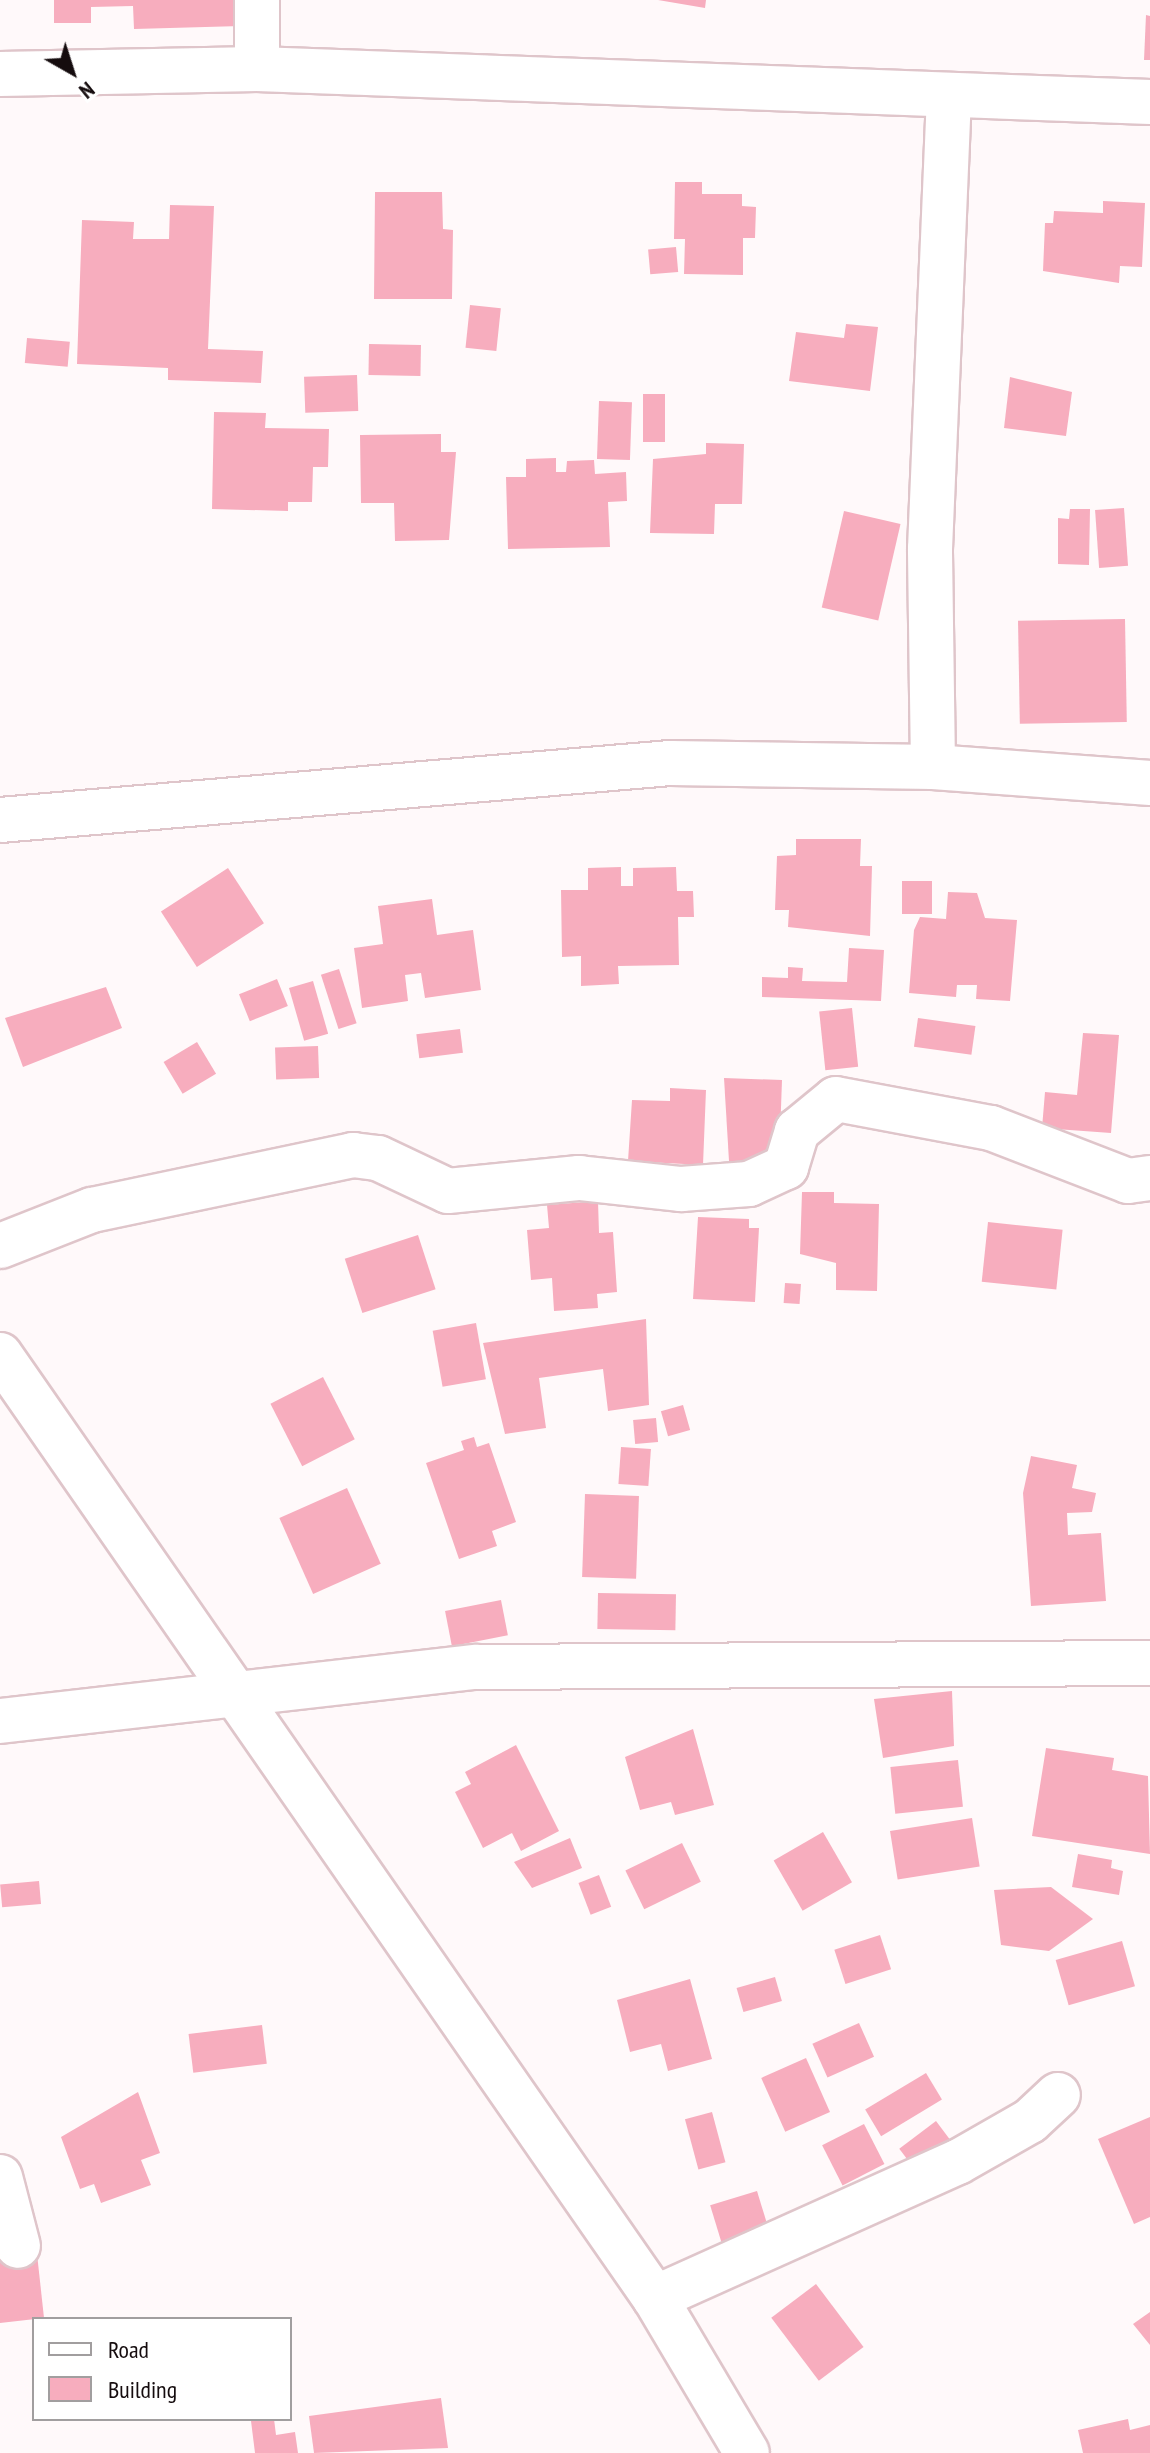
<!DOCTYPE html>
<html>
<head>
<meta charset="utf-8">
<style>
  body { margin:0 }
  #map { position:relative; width:1150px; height:2453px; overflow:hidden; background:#fff9fa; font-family:"PT Sans Narrow",sans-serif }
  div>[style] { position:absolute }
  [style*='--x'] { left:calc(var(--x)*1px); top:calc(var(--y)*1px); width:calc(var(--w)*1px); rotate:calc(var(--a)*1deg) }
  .building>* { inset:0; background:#f7adbe; transform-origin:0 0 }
  .roads { filter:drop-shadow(2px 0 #dfc5ca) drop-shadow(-2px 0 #dfc5ca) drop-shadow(0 2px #dfc5ca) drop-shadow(0 -2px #dfc5ca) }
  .minor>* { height:44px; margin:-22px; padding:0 22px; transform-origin:22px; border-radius:22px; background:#fff }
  span { translate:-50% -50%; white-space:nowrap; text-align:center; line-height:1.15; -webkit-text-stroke:6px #fff; paint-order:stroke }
  .legend { position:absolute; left:32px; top:2317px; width:260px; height:104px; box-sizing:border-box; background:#fff; border:2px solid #a19e9f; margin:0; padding:10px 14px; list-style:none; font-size:24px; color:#150c0e }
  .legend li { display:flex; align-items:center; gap:16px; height:40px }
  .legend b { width:40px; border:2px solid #a19e9f }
  .north { position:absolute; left:32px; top:32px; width:80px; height:80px; -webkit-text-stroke:6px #fff; paint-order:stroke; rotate:141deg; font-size:22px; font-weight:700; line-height:32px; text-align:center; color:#150c0e }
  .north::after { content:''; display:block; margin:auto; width:28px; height:36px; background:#150c0e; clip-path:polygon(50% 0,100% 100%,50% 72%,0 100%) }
</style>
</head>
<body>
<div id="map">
  <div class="building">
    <div style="clip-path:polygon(54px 0,240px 0,241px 26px,134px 29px,133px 6px,91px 7px,91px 23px,54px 23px)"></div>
    <div style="clip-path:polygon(658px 0,706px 0,705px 8px)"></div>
    <div style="clip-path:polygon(1146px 15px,1150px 16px,1150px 60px,1144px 60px)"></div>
    <div style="clip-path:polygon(675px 182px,702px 182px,702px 194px,742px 194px,742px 206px,756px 207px,755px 238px,743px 238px,743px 275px,684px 274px,685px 239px,674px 239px)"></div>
    <div style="clip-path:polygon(375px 192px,442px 192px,443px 229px,453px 230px,452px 299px,374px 299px)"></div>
    <div style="clip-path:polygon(1103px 201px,1145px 203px,1142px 267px,1120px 266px,1119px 283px,1043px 271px,1045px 223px,1053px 223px,1054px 211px,1103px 213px)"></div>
    <div style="clip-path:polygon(170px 205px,214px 206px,208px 349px,263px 351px,261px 383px,168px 380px,168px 368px,77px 364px,82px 220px,134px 222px,133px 239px,169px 239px)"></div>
    <div style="left:676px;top:247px;width:25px;height:28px;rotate:85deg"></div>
    <div style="left:470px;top:305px;width:31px;height:43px;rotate:6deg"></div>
    <div style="clip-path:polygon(846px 324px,878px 327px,870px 391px,789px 381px,796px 332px,844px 338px)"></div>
    <div style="left:27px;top:338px;width:43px;height:25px;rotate:5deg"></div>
    <div style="left:369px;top:344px;width:52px;height:31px;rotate:1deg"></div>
    <div style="left:357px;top:375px;width:36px;height:53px;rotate:88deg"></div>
    <div style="clip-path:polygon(1010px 377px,1072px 392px,1066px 436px,1004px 428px)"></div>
    <div style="left:643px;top:394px;width:22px;height:48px"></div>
    <div style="left:599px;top:401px;width:33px;height:58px;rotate:2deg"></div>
    <div style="clip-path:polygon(214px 412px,266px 413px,265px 428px,329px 429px,328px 467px,313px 467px,312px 502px,288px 502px,288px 511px,212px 509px)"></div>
    <div style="clip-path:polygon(441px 434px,441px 452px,456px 452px,449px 540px,395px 541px,394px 503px,361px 503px,360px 435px)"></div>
    <div style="clip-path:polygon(706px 443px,744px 444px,742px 504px,715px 504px,714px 534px,650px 533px,653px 459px,706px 454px)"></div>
    <div style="clip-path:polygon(556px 458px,556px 472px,566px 472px,567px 461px,594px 460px,595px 474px,626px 472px,627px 501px,608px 502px,610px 547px,508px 549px,506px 477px,526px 477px,526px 459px)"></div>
    <div style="left:1124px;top:508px;width:58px;height:29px;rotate:86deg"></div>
    <div style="clip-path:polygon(1070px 509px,1090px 509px,1089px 565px,1058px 564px,1058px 518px,1069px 519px)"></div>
    <div style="left:844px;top:511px;width:58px;height:99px;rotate:13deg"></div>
    <div style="left:1125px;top:619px;width:103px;height:107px;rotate:89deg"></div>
    <div style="clip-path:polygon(796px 839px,861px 839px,860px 866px,872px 866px,870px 936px,788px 927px,789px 910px,775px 910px,777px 856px,796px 855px)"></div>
    <div style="clip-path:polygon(621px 867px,621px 886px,633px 886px,633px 868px,676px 867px,677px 891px,693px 891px,694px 917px,678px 917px,679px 965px,618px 966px,619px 984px,581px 986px,581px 956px,562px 957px,561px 890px,588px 890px,588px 868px)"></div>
    <div style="left:228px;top:868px;width:66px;height:80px;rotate:57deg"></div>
    <div style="left:902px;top:881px;width:30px;height:33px"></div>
    <div style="clip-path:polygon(948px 892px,977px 893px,985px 918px,1017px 920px,1010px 1001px,976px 999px,977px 985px,957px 985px,956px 997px,909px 993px,914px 930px,920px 917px,946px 919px)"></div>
    <div style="clip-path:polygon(432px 899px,437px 935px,473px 930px,481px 990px,425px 998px,421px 973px,405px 975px,408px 1001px,362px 1008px,354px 948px,383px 944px,378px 906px)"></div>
    <div style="clip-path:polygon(849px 948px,884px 950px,881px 1001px,762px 997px,762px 977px,788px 978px,788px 967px,803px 968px,802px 981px,847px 982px)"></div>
    <div style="left:339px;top:969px;width:57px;height:19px;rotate:72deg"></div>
    <div style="left:277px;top:979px;width:29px;height:41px;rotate:68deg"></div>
    <div style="left:313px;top:981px;width:55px;height:25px;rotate:74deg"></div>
    <div style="clip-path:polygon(106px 987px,122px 1028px,23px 1067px,5px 1018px)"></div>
    <div style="left:852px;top:1008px;width:59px;height:33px;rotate:84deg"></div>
    <div style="left:918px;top:1018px;width:58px;height:29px;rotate:8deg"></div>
    <div style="left:460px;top:1029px;width:24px;height:44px;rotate:83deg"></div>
    <div style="clip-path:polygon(1083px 1033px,1119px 1035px,1111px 1133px,1042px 1128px,1045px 1092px,1077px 1095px)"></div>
    <div style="left:197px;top:1042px;width:37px;height:39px;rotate:59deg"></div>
    <div style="left:318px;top:1046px;width:32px;height:43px;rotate:88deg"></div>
    <div style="clip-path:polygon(724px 1078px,782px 1080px,779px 1163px,729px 1161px)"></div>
    <div style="clip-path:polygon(670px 1088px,706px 1090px,703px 1165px,628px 1161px,632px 1100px,670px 1101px)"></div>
    <div style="clip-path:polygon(802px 1192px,834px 1192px,834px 1203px,879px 1204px,877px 1291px,836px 1290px,836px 1263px,800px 1254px)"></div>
    <div style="clip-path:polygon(598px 1201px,599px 1233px,613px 1232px,617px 1292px,597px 1294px,598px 1308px,554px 1311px,552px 1278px,531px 1280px,527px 1230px,549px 1228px,547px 1205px)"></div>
    <div style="clip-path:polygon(698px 1217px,749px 1219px,749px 1228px,759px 1228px,755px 1302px,693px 1299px)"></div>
    <div style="left:988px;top:1222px;width:75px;height:60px;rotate:6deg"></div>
    <div style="left:418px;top:1235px;width:57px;height:77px;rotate:72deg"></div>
    <div style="left:785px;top:1283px;width:16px;height:20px;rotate:4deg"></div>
    <div style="clip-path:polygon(646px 1319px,649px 1405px,608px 1411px,603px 1369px,539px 1378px,546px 1428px,505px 1434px,483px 1343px)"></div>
    <div style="left:476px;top:1323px;width:57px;height:44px;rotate:80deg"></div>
    <div style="left:323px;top:1377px;width:70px;height:59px;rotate:63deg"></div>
    <div style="left:683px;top:1405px;width:26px;height:23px;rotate:74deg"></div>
    <div style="left:656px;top:1418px;width:24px;height:23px;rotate:85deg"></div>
    <div style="clip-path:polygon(474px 1437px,477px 1447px,489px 1443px,516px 1522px,492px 1531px,497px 1546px,459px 1559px,426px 1463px,464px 1450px,461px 1441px)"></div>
    <div style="left:621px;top:1447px;width:30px;height:37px;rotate:4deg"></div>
    <div style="clip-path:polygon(1031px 1456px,1077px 1465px,1072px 1488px,1096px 1493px,1092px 1512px,1067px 1513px,1068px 1535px,1101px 1533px,1106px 1601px,1031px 1606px,1023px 1493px)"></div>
    <div style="left:347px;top:1488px;width:83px;height:74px;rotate:66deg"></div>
    <div style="left:585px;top:1494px;width:54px;height:83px;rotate:2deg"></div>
    <div style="left:598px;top:1593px;width:78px;height:36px;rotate:1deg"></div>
    <div style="left:501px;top:1600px;width:36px;height:57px;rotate:79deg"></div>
    <div style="clip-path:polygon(952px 1691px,954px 1746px,883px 1758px,874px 1699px)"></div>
    <div style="clip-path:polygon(693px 1729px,714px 1805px,675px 1815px,671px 1802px,640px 1810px,625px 1757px)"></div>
    <div style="clip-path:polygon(516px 1745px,559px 1831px,521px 1851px,512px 1833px,483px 1848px,455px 1792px,471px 1784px,465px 1772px)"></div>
    <div style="clip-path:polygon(1046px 1748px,1114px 1758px,1112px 1770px,1148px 1776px,1150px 1854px,1032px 1836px)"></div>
    <div style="left:958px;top:1760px;width:47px;height:68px;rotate:84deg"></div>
    <div style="left:972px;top:1818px;width:49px;height:83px;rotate:81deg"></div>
    <div style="left:823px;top:1832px;width:58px;height:57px;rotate:60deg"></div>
    <div style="clip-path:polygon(570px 1838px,582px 1868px,532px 1888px,514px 1862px)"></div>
    <div style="left:682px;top:1843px;width:43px;height:63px;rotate:64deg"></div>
    <div style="clip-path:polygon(1078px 1854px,1112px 1860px,1111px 1868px,1123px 1871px,1119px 1895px,1072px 1887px)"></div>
    <div style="left:599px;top:1875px;width:34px;height:22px;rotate:69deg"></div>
    <div style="left:39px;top:1881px;width:23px;height:39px;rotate:85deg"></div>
    <div style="clip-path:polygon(1051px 1887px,1093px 1919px,1049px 1951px,1001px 1945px,994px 1890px)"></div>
    <div style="left:880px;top:1935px;width:36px;height:48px;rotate:72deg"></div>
    <div style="left:1122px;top:1941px;width:47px;height:69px;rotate:74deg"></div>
    <div style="left:775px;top:1977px;width:25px;height:40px;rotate:74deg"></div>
    <div style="clip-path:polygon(690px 1979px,712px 2059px,668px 2071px,661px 2044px,630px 2052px,617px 2000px)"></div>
    <div style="left:859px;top:2023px;width:37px;height:51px;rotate:66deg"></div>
    <div style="left:262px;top:2025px;width:39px;height:74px;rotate:83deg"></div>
    <div style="left:806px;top:2058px;width:59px;height:49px;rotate:66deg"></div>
    <div style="left:926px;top:2073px;width:31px;height:71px;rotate:59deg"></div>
    <div style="clip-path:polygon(138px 2092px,160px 2153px,141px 2160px,151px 2185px,101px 2203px,94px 2184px,80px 2189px,61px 2137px)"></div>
    <div style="left:712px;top:2112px;width:52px;height:28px;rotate:75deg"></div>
    <div style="clip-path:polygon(1150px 2117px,1150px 2217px,1134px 2224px,1098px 2139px)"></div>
    <div style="left:936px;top:2121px;width:34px;height:46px;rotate:53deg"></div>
    <div style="left:864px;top:2124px;width:45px;height:47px;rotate:63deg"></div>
    <div style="left:757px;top:2191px;width:53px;height:49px;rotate:73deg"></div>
    <div style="clip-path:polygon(37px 2254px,44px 2318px,0 2323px,0 2258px)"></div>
    <div style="left:816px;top:2284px;width:79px;height:56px;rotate:53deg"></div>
    <div style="clip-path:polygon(1150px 2312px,1150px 2345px,1133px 2324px)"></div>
    <div style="clip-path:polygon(441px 2398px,448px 2448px,314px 2453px,309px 2416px)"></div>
    <div style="clip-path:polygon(261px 2419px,274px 2419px,276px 2435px,295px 2432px,298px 2453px,255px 2453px,251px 2421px)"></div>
    <div style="clip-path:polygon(1128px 2419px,1130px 2430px,1150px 2425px,1150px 2453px,1083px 2453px,1078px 2430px)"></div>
  </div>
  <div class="roads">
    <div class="minor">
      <div style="--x:257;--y:0;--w:69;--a:90"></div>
      <div style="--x:0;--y:74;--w:257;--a:-1.1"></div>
      <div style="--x:257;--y:69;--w:894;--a:2.12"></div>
      <div style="--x:933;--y:767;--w:218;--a:-90.8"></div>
      <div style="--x:930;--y:549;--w:449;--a:-87.6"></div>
      <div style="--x:0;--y:820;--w:673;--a:-4.86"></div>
      <div style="--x:671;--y:763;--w:262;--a:0.9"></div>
      <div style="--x:933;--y:767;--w:218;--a:4.2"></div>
      <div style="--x:0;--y:1246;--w:99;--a:-21.4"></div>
      <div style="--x:92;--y:1210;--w:267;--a:-11.9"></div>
      <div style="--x:353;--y:1155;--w:25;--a:7"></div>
      <div style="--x:378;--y:1158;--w:77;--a:25.2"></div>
      <div style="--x:448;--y:1191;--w:132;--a:-5.7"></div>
      <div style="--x:579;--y:1178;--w:103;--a:6.2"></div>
      <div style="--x:681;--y:1189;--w:68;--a:-4.2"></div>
      <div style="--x:749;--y:1184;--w:41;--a:-24.7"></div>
      <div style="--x:786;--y:1167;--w:38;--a:-73"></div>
      <div style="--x:797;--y:1131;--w:50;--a:-39.4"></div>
      <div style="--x:836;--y:1099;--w:158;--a:10.6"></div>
      <div style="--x:991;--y:1128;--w:147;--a:21.1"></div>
      <div style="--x:1128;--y:1181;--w:22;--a:-8"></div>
      <div style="--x:0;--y:1355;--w:1148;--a:55.22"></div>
      <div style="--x:655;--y:2298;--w:180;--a:59.3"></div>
      <div style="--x:0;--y:1721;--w:480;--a:-6.5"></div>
      <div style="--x:477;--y:1667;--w:673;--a:-0.34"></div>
      <div style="--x:0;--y:2177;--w:71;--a:75.4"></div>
      <div style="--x:655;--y:2298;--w:332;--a:-24.2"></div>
      <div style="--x:958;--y:2162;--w:83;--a:-29.7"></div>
      <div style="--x:1030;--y:2121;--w:38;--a:-43"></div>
    </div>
  </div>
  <ul class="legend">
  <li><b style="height:10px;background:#fff"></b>Road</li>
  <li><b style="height:22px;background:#f7adbe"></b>Building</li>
  </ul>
  <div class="north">N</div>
</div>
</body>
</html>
